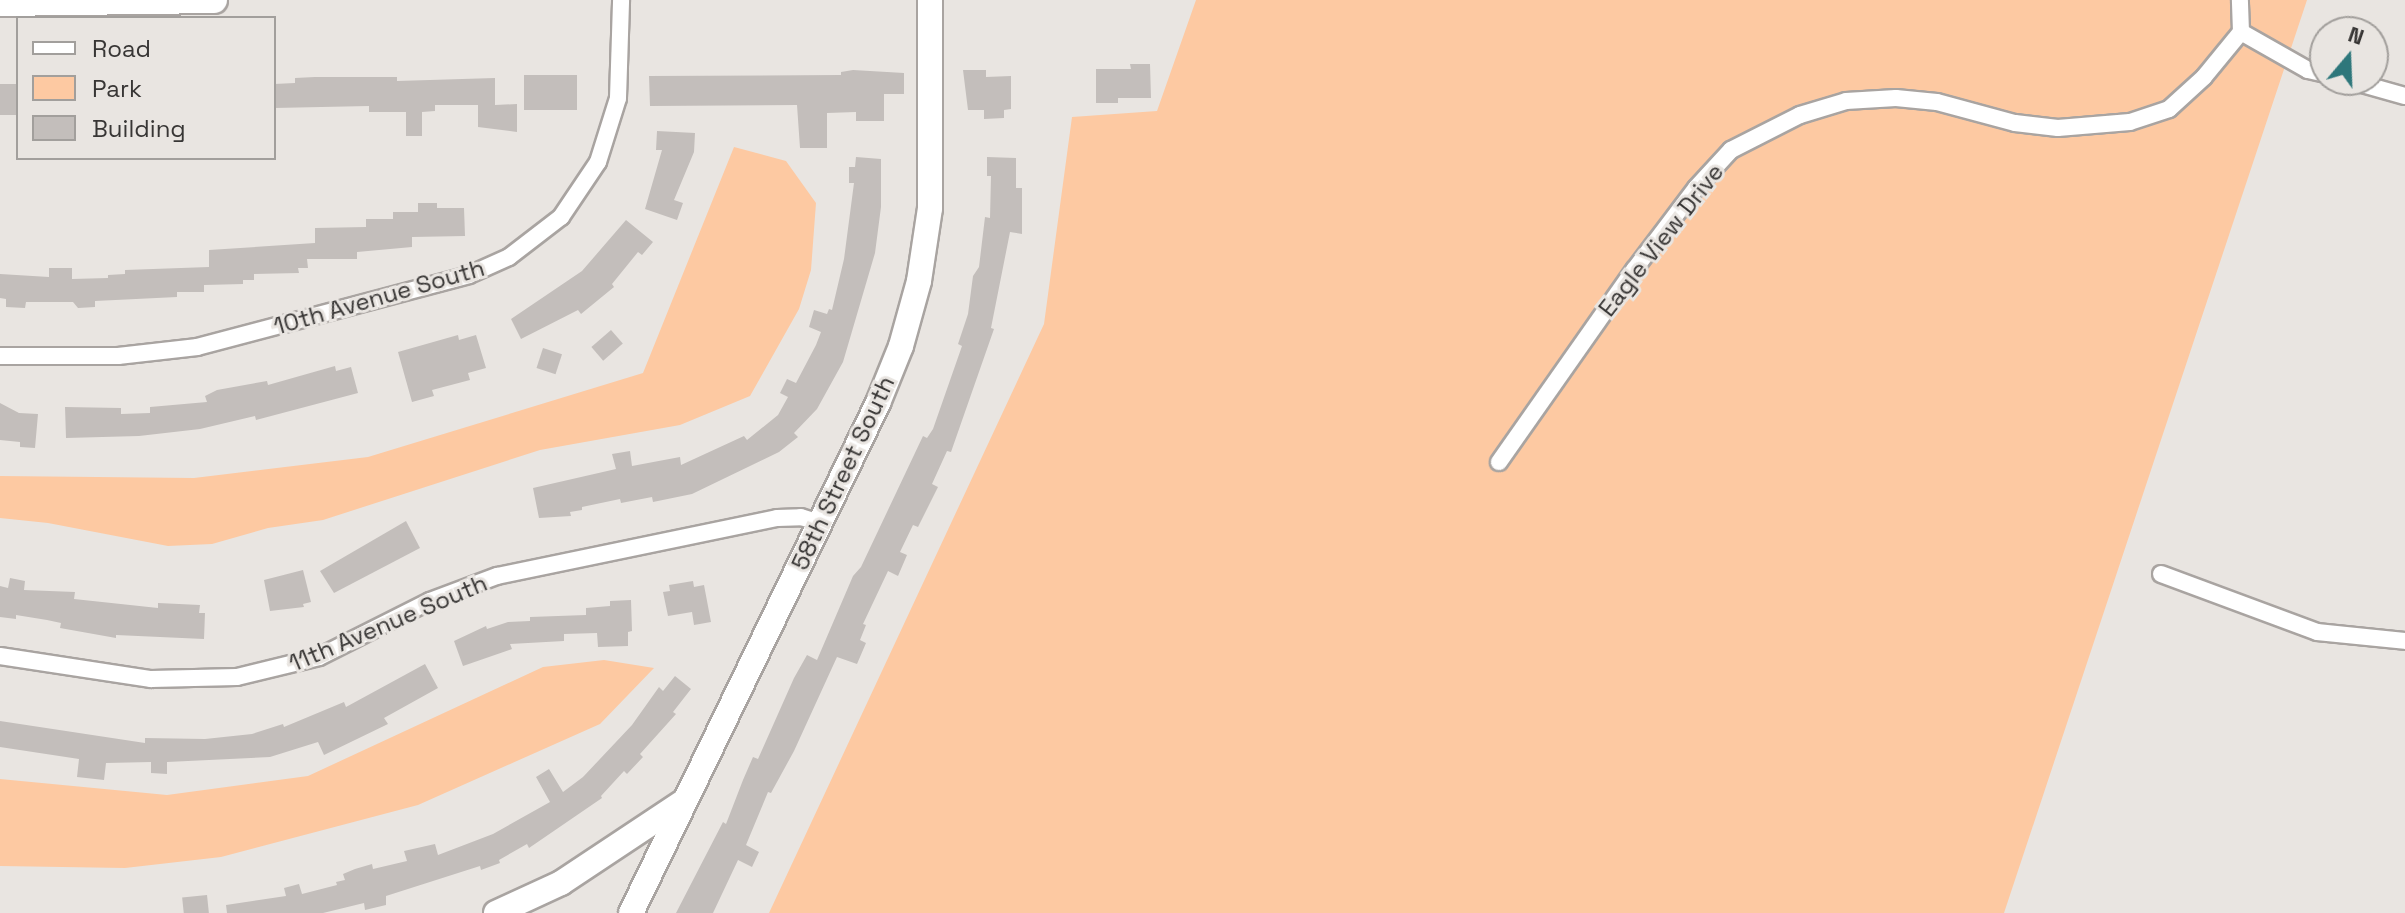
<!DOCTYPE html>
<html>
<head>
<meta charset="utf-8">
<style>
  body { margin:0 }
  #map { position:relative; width:2405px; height:913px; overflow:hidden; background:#e9e5e1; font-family:"Space Grotesk",sans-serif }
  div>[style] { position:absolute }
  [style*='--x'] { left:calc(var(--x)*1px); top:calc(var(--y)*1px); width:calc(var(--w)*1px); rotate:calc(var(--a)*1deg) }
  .green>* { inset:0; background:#fdc9a2 }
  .building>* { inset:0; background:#c3bebb; transform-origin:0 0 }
  .roads { filter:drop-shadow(2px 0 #a9a4a1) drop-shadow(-2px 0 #a9a4a1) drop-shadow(0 2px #a9a4a1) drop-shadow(0 -2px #a9a4a1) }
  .street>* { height:16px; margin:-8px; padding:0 8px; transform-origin:8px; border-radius:8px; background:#fff }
  .secondary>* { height:24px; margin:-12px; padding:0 12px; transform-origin:12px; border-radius:12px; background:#fff }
  .primary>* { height:26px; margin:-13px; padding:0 13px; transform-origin:13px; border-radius:13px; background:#fff }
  span { translate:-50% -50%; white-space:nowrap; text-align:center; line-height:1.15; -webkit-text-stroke:6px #e9e5e1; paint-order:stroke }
  .street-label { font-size:24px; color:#383635 }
  .legend { position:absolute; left:16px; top:16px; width:260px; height:144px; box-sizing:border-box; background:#e9e5e1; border:2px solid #a29f9c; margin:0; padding:10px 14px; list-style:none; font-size:24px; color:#383635 }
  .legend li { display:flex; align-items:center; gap:16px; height:40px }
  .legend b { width:40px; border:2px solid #a29f9c }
  .north { position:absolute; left:2309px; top:16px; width:80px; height:80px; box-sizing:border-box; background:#e9e5e1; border:2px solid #a29f9c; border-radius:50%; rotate:19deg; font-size:22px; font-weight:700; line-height:32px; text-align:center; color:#383635 }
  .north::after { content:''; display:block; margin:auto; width:28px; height:36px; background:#2e777b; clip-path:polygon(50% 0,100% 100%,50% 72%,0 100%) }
</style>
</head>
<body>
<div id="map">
  <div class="green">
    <div style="clip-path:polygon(1196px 0,2307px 0,2004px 913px,769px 913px,1044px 324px,1072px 117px,1157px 111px)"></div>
    <div style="clip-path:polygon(734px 147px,786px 161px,816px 203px,811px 270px,799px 309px,750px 396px,680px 425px,540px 450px,323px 520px,268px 528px,212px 544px,168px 546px,48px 523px,0 518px,0 476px,194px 478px,368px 457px,643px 373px)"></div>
    <div style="clip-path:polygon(604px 660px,654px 668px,600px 724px,418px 805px,221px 857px,125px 868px,0 866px,0 779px,167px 795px,308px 776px,543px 667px)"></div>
  </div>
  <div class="building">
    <div style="clip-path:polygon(1130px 64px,1150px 64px,1151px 98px,1118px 98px,1118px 103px,1096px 103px,1096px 69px,1131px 69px)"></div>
    <div style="clip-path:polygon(853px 70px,904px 73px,904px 94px,884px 94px,884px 121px,856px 121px,856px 112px,827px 113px,827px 148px,800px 148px,797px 105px,650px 106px,649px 76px,841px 75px,841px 72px)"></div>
    <div style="clip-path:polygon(963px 70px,986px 70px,986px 77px,1011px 76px,1011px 109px,1004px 110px,1004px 118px,984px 119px,984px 110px,968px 110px)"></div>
    <div style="left:577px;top:75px;width:35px;height:53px;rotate:90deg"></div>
    <div style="clip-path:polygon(315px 77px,397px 77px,397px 81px,495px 78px,495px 105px,517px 104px,517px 132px,478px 127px,478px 105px,435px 105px,435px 111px,422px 112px,422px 136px,406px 136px,406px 112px,369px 112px,369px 106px,274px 108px,274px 84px,295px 83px,295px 78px)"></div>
    <div style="left:18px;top:84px;width:31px;height:18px;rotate:90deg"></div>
    <div style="clip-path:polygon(657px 131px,695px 133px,694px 152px,674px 200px,683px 203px,677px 220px,645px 209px,662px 150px,656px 150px)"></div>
    <div style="clip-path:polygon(856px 157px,881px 159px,881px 207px,875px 253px,843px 362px,817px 409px,794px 433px,798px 437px,779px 452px,692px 494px,653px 502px,652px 497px,621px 503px,620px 499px,582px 507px,582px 510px,570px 512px,571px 516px,539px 518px,533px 488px,616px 469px,612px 454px,630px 451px,632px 466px,680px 457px,681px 465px,744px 436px,747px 440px,778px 415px,788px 397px,780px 393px,787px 379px,796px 383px,816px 345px,821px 332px,809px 327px,814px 310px,827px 314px,829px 309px,832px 310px,844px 259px,854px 183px,849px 183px,849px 167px,855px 167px)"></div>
    <div style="clip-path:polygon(987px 157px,1016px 158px,1016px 188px,1022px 188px,1022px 234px,1010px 232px,991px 328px,994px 329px,951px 452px,947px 451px,932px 484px,938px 487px,918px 527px,913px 525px,900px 552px,907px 555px,898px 576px,888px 571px,863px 624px,866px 625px,860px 640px,866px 643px,857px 664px,837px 657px,794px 751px,771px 793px,768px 792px,746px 845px,759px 852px,752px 867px,738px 860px,713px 913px,676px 913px,723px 822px,726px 824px,743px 780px,753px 757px,758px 759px,794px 678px,807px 655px,817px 660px,853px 576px,861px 567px,923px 436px,927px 438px,933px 429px,962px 346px,958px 344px,968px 314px,973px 276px,979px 267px,985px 217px,990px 218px,991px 176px,987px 176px)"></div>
    <div style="clip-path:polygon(418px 203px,437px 203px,437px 208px,464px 208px,465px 236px,412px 237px,412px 247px,357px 252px,357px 259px,307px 259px,308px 268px,298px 268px,299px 273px,254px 274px,254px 280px,243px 280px,243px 284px,204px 285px,204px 292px,177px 292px,177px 297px,95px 301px,95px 307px,78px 308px,73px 302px,26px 302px,25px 308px,6px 307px,6px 299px,0 298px,0 274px,49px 277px,49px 268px,72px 268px,72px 279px,108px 278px,108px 275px,125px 274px,125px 270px,209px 267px,209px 250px,315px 243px,315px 228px,366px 227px,366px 219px,393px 219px,393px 212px,418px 212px)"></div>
    <div style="clip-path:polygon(626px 220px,653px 242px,642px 255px,638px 252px,612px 284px,614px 287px,581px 314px,578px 310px,521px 339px,511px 319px,582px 271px)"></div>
    <div style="left:611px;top:330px;width:18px;height:26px;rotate:49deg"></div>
    <div style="clip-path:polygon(458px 335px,459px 340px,476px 335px,486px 368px,468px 373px,470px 380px,432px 390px,434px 396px,412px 402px,398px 352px)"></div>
    <div style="left:543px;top:348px;width:20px;height:21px;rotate:18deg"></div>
    <div style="clip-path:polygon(335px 366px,336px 371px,351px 367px,358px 393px,256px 420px,255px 416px,200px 429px,139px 436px,66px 438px,65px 407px,121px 408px,121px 414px,150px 413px,150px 407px,207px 402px,205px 396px,217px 390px,267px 381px,268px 385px)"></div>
    <div style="clip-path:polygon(0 403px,19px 413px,38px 414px,35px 448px,20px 447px,20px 442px,0 440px)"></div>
    <div style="clip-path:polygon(406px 521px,420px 548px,334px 593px,320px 571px)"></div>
    <div style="clip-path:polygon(303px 570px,311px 602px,303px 604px,304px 607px,270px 611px,264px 580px)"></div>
    <div style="clip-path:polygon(10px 578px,25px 581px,24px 590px,75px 592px,74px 599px,158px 608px,158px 603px,200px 605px,199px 613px,205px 613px,204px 639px,116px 635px,116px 638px,60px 628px,61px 623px,47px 620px,16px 615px,16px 619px,0 617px,0 586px,8px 588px)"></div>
    <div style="clip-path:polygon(693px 581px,694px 587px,704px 585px,711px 622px,694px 625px,692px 612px,668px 616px,663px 592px,670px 591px,669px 585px)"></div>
    <div style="clip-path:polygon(631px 600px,632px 631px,628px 632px,628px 646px,598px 647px,597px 633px,564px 634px,564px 641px,510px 644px,512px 649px,463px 666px,454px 641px,486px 626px,487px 629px,508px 622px,530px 621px,530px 617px,586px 615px,586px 608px,610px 606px,610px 601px)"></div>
    <div style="clip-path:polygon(425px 664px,438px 688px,384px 718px,388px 724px,324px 755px,318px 742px,270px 757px,167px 762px,167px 774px,151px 773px,151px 762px,106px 763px,104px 780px,77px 777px,79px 759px,0 747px,0 721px,145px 743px,145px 738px,205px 739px,252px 734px,283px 724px,284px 727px,344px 702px,346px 707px)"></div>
    <div style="clip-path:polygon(675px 676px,691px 689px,673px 712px,676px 714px,640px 754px,643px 757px,627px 774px,624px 771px,601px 796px,602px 798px,529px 848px,527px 844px,499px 860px,500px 863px,481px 870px,480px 866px,386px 896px,386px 905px,365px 910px,364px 903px,323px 913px,227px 913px,226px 905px,286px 896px,284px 888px,299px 884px,302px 894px,337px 885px,336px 882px,345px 880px,343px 874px,355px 869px,372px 864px,373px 869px,407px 861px,404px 851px,435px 844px,438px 855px,493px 834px,550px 802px,536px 777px,549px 769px,563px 792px,583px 777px,632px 725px,659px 687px,663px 691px)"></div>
    <div style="left:207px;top:895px;width:18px;height:25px;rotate:84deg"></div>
  </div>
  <div class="roads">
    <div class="street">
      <div style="--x:2241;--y:32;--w:77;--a:29.6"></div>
      <div style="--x:2308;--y:70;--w:17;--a:13"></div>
      <div style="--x:2348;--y:80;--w:59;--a:15.7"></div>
      <div style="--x:0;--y:356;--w:118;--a:0"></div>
      <div style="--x:118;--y:356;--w:80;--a:-6.5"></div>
      <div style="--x:197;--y:347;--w:281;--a:-14.8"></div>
      <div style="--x:469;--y:275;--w:44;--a:-24.2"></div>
      <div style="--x:509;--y:257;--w:66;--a:-37.6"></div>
      <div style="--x:561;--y:217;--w:66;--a:-56.1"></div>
      <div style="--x:598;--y:162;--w:67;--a:-72.6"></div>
      <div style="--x:618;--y:98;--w:98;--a:-88.2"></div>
      <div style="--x:1499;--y:462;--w:235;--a:-54.9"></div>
      <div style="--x:1634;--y:270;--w:103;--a:-52.9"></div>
      <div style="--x:1696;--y:188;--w:52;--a:-47.4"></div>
      <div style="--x:1731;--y:150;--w:77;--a:-26.9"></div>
      <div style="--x:1800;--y:115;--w:48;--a:-16.9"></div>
      <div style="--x:1846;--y:101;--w:50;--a:-3.4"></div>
      <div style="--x:1896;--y:98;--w:41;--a:5.6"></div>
      <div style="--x:1937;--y:102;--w:81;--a:15.1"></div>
      <div style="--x:2015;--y:123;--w:43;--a:6.6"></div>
      <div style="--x:2058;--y:128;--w:72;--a:-4.8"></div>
      <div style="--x:2130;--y:122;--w:41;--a:-18.4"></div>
      <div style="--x:2169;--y:109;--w:47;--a:-42.4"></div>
      <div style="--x:2204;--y:77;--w:58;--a:-50.6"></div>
      <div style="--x:2241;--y:32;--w:32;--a:-92"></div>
      <div style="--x:2161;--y:574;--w:166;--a:20.4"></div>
      <div style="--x:2317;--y:632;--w:88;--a:5.8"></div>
      <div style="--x:0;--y:656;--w:153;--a:8.7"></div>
      <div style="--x:151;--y:679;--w:86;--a:-1.3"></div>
      <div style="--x:237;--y:677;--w:84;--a:-13.7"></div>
      <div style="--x:319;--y:657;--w:124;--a:-26.8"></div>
      <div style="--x:430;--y:601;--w:72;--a:-20.5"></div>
      <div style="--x:497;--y:576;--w:286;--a:-11.7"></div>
      <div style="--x:777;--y:518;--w:24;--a:-2"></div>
      <div style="--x:801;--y:517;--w:20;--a:18"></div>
    </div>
    <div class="secondary">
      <div style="--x:496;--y:913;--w:72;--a:-24.8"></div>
      <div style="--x:561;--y:883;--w:146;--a:-33.6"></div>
      <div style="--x:631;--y:913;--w:567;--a:-64.16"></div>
      <div style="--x:878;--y:403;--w:61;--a:-68"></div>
      <div style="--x:901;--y:346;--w:67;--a:-74.5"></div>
      <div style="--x:919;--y:281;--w:74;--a:-81.4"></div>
      <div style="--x:930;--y:208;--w:208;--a:-90"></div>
    </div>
    <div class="primary">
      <div style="--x:0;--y:3;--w:214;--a:-0.8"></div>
    </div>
  </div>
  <div class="street-label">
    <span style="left:1661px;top:240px;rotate:-52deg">Eagle View Drive</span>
    <span style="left:379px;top:297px;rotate:-16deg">10th Avenue South</span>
    <span style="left:843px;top:473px;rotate:-65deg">58th Street South</span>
    <span style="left:388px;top:623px;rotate:-23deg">11th Avenue South</span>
  </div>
  <ul class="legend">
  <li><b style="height:10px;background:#fff"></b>Road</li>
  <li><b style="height:22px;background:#fdc9a2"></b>Park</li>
  <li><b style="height:22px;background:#c3bebb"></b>Building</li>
  </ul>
  <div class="north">N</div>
</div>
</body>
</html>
